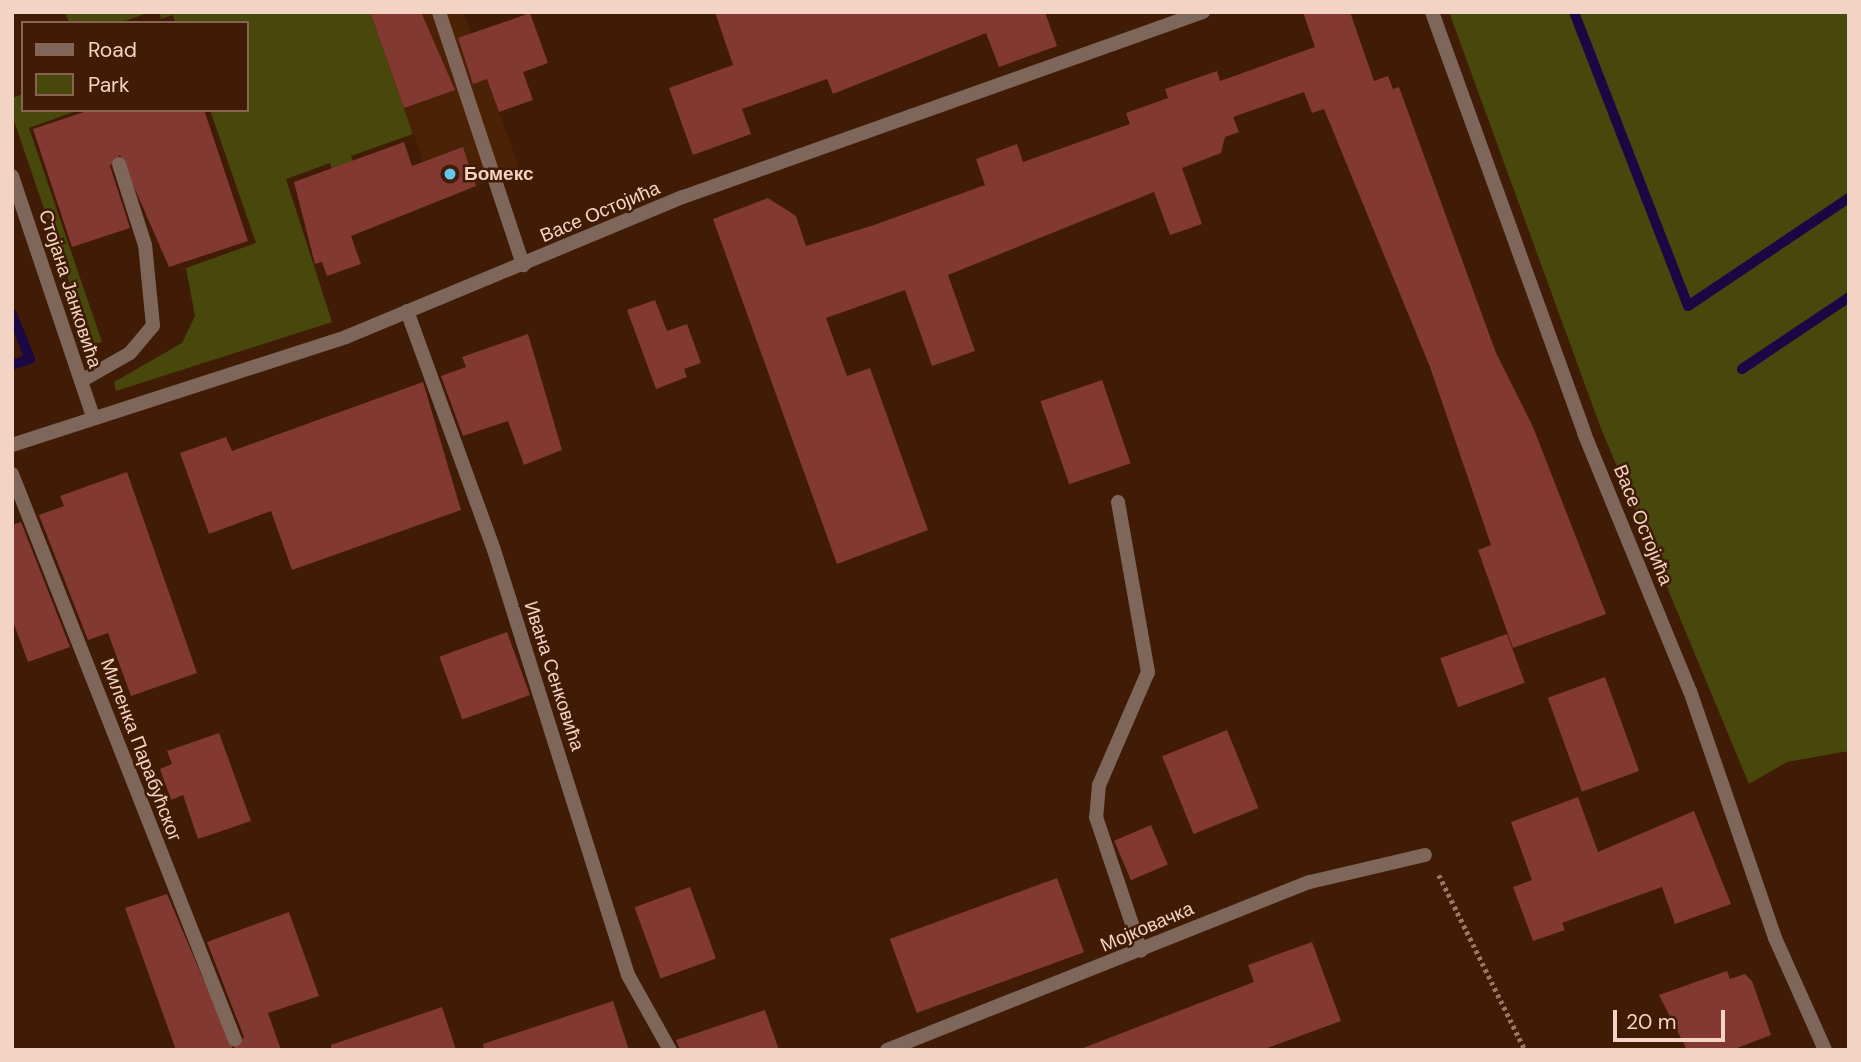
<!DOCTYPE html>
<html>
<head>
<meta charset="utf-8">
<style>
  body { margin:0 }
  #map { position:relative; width:1861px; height:1062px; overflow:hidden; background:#401b05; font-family:"DM Sans",sans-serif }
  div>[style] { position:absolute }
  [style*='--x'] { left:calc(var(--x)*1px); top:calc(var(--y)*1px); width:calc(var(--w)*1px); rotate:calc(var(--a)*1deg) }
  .built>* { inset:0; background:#4c2207 }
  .green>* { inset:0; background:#48470c }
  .stream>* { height:10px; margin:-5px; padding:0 5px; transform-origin:5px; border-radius:5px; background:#1a0744 }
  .building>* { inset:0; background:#823931; transform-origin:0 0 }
  .path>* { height:4.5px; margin-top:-2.25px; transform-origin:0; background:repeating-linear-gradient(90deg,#997764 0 3.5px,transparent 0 7px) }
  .lane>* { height:14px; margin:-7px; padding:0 7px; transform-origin:7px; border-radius:7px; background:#7f665a }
  .street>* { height:14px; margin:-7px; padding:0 7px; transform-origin:7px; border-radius:7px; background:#7f665a }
  .dots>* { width:19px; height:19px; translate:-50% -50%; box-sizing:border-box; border:4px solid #401b05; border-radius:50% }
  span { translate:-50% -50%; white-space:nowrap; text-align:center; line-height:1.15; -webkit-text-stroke:5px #401b05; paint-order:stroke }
  .poi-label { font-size:19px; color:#f3d3c4; font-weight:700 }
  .left { translate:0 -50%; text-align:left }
  .street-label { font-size:19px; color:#f3d3c4 }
  .frame { position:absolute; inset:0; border:14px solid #f3d3c4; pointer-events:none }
  .legend { position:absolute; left:21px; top:21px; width:228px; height:91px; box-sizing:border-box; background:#401b05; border:2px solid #886551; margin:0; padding:9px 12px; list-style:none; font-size:21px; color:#f3d3c4 }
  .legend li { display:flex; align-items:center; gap:14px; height:35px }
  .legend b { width:35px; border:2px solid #886551 }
  .scale { position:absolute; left:1613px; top:1010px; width:112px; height:32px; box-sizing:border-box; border:4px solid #f3d3c4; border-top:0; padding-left:9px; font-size:21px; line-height:24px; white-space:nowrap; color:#f3d3c4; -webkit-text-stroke:5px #401b05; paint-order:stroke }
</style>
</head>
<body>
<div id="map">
  <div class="built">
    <div style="clip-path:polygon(370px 12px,463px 12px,520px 170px,437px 200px)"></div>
  </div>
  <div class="green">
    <div style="clip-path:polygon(65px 12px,150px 12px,120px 23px,69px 23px)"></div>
    <div style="clip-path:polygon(159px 12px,370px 12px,413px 134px,351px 156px,373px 218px,352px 225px,330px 163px,286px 179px,332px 322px,116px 391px,114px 382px,182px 343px,195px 316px,186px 268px,256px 243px,210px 110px,247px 110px,247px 23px,175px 23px,173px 15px,161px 19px)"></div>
    <div style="clip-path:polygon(1449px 12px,1849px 12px,1849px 751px,1787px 762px,1749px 784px,1600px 426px)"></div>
    <div style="clip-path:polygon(23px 94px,23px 110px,79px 110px,29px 128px,102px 342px,91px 346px,12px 115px,12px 98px)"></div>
  </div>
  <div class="stream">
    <div style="--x:1574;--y:12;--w:315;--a:68.8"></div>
    <div style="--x:1688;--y:306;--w:194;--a:-33.9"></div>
    <div style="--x:12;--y:314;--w:48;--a:68.2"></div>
    <div style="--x:30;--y:359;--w:19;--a:162"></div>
    <div style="--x:1742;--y:369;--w:129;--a:-33.9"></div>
  </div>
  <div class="building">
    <div style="clip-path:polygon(370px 12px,421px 12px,455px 90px,404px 108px)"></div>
    <div style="clip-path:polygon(715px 12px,1045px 12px,1057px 46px,999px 67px,986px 33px,833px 94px,827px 79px,742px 109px,751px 134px,693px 155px,669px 88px,733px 65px)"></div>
    <div style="clip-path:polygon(1303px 12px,1350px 12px,1374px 81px,1388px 76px,1393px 89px,1399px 87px,1496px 353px,1533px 427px,1606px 614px,1513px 648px,1478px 550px,1491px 545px,1430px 367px,1324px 109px,1312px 113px,1304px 92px,1233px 117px,1239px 132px,1225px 137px,1221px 153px,1182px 168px,1202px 224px,1170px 235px,1154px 192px,948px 275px,975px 351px,932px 366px,905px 290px,826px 318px,847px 376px,870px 368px,928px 530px,837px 564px,713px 219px,768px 198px,796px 216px,806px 246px,874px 225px,985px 185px,976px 159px,1017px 144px,1023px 162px,1130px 124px,1126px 113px,1168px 98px,1165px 89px,1217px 71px,1220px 81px,1315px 47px)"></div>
    <div style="clip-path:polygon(530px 13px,548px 63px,523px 72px,533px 100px,499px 112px,487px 79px,473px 84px,458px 38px)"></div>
    <div style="clip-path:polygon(90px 110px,204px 110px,248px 241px,169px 267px,120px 155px,110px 166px,130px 228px,72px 247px,33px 129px)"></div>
    <div style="clip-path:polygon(404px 142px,412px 166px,463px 147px,476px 186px,351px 236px,361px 264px,327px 276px,322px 262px,315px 264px,294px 182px)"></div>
    <div style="clip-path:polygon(655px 300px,667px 331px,687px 324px,701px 363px,684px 369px,687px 377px,656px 389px,627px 310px)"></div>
    <div style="clip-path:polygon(528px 334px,562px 450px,524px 465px,508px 421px,463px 436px,441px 376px,466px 367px,462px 357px)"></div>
    <div style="left:1102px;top:380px;width:88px;height:65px;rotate:71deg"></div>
    <div style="clip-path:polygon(423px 382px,461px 510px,292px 570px,271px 511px,209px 534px,180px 453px,226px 437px,232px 451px)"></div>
    <div style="clip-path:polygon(127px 472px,197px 673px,131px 696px,108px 633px,88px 640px,39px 515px,64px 506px,60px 496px)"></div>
    <div style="clip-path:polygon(21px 522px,70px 647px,28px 662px,12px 619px,12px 525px)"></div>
    <div style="left:507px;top:632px;width:67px;height:72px;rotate:70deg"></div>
    <div style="left:1507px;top:634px;width:52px;height:71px;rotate:70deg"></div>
    <div style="left:1605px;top:677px;width:100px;height:61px;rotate:70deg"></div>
    <div style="left:1227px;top:730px;width:84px;height:70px;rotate:68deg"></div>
    <div style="clip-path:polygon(219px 733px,251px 821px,198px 839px,183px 795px,171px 800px,160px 769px,172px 764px,167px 751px)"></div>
    <div style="clip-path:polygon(1578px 797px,1598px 852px,1694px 811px,1731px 904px,1675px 924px,1662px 887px,1562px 923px,1565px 930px,1533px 941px,1513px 887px,1532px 880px,1511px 822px)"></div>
    <div style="left:1151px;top:825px;width:43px;height:40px;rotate:67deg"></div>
    <div style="left:1057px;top:878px;width:79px;height:178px;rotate:70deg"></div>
    <div style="left:690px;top:887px;width:76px;height:59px;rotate:70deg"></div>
    <div style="clip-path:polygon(167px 894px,233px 1049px,244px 1037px,207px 942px,289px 912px,319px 996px,268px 1013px,281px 1050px,176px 1050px,125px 908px)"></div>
    <div style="clip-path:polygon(1312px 942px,1341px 1021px,1262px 1050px,1078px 1050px,1254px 982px,1248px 965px)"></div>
    <div style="clip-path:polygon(1727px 971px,1730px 979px,1745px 974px,1752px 981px,1771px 1035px,1732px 1050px,1687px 1050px,1659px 995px)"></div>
    <div style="clip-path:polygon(613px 1001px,629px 1050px,484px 1050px,483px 1044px)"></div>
    <div style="clip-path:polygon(442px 1007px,456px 1050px,331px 1050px,331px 1045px)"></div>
    <div style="clip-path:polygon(765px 1010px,779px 1050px,680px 1050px,676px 1040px)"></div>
  </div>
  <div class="path">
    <div style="--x:1439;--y:875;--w:195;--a:63.8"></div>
  </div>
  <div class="lane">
    <div style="--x:439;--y:12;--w:267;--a:71.6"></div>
    <div style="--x:81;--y:381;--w:56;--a:-29.7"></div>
    <div style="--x:130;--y:353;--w:35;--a:-50"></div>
    <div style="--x:153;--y:326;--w:81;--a:-95.6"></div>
    <div style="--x:145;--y:245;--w:85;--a:-107.8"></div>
    <div style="--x:1118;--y:502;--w:173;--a:80"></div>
    <div style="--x:1148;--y:672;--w:123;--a:113.4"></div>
    <div style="--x:1099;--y:785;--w:32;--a:95"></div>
    <div style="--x:1096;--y:817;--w:141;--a:71.4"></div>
  </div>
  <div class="street">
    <div style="--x:1432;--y:12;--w:448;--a:70.1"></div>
    <div style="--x:1584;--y:433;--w:279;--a:67.7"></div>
    <div style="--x:1690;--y:691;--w:261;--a:71"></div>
    <div style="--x:1775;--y:938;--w:123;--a:65.9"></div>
    <div style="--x:12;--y:176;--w:251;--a:71.4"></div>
    <div style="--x:407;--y:311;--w:254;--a:70"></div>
    <div style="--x:494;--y:550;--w:446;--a:72.5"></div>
    <div style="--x:628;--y:975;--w:86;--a:60.8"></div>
    <div style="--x:12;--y:445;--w:351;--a:-17.9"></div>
    <div style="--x:346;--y:337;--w:365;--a:-22.6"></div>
    <div style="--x:683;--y:197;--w:552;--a:-19.58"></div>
    <div style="--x:12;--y:474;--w:608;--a:68.5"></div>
    <div style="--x:887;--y:1050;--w:455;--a:-21.7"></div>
    <div style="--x:1310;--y:882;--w:118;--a:-13.2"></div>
  </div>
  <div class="dots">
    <div style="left:450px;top:174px;background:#64c5ee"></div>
  </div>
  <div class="poi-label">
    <span class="left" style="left:464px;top:174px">Бомекс</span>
  </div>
  <div class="street-label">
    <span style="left:600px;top:212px;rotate:-23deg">Васе Остојића</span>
    <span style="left:70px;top:289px;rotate:72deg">Стојана Јанковића</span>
    <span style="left:1643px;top:525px;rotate:68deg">Васе Остојића</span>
    <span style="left:554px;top:676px;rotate:72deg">Ивана Сенковића</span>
    <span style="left:141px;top:750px;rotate:69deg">Миленка Парабућског</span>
    <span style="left:1147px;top:927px;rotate:-23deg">Мојковачка</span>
  </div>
  <div class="frame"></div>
  <ul class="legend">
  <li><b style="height:9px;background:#7f665a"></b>Road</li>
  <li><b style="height:19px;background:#48470c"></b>Park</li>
  </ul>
  <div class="scale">20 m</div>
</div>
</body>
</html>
